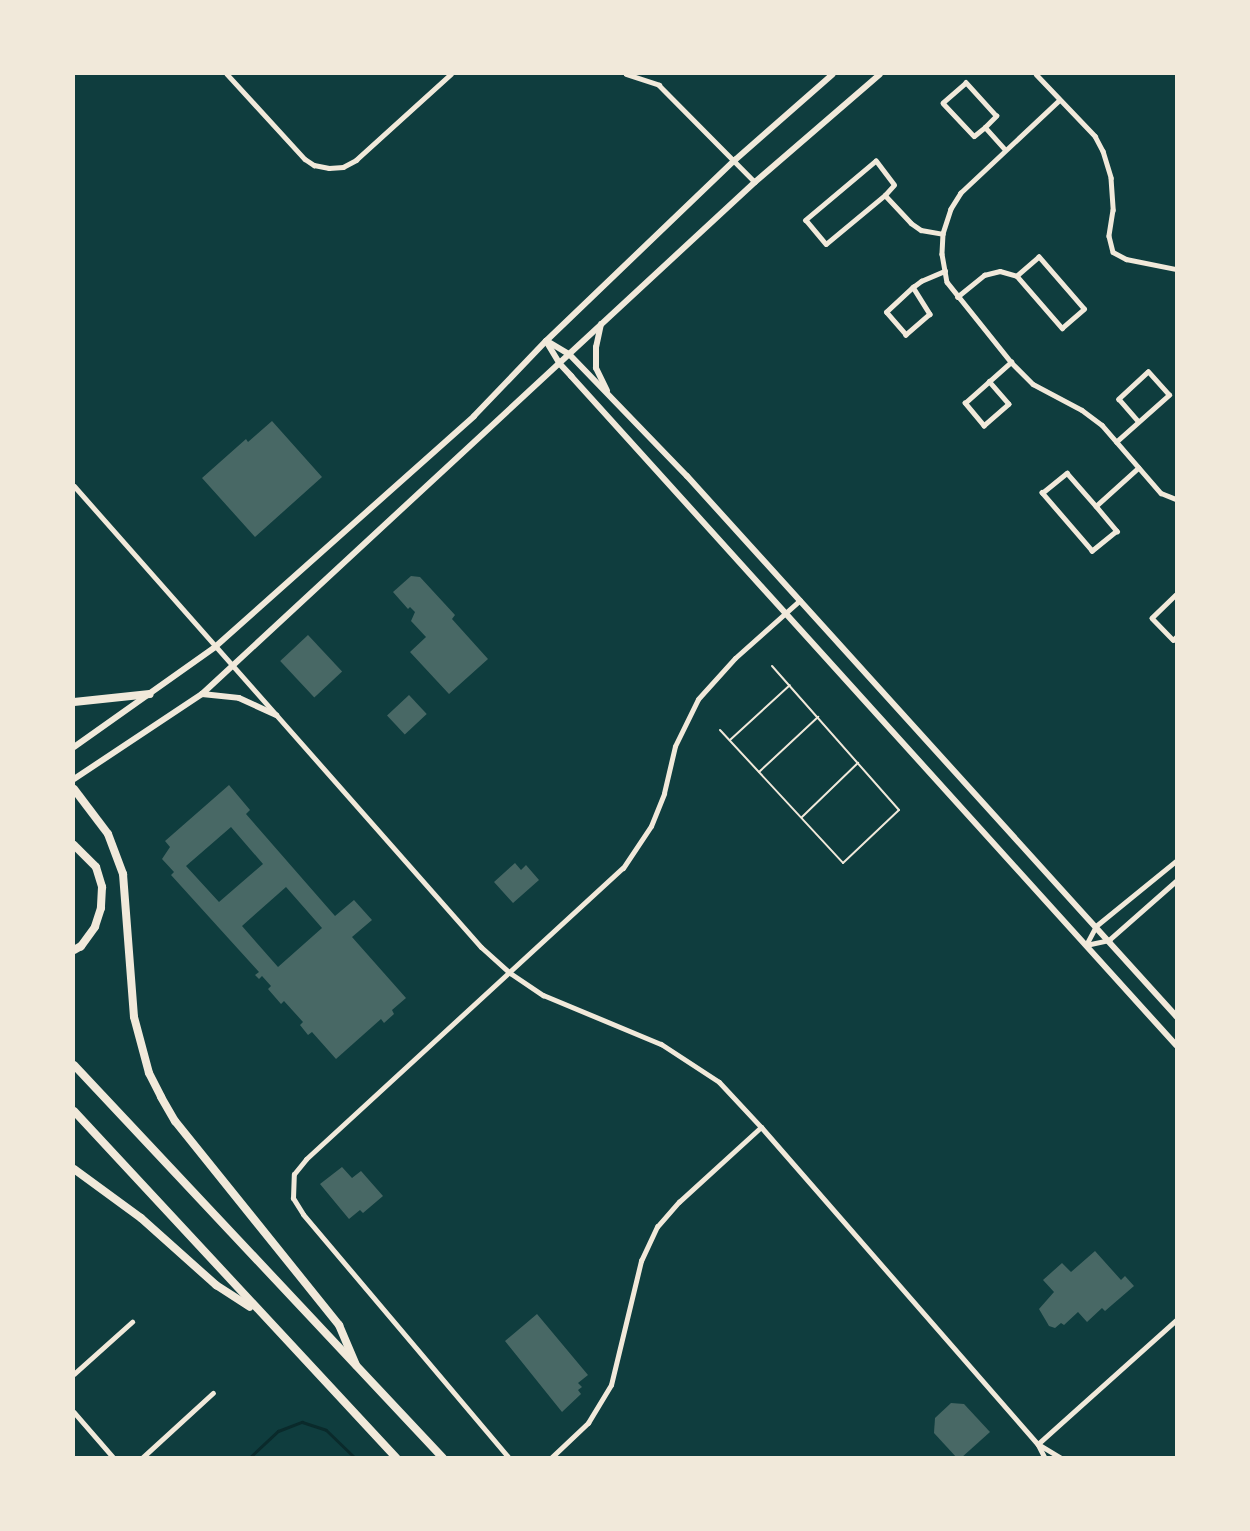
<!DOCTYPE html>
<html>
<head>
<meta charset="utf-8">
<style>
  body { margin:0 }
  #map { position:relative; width:1250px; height:1531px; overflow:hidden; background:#0f3d3e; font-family:Montserrat,sans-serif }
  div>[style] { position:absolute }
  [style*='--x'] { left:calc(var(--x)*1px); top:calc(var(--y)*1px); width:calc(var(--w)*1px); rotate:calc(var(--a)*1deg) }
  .stream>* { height:3px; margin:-1.5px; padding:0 1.5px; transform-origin:1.5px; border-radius:1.5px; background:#0a2a2b }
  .building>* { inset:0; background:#486865; transform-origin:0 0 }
  .service>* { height:2px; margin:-1px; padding:0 1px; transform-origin:1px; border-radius:1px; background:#f1e9da }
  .minor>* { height:4.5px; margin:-2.25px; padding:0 2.25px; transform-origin:2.25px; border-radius:2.25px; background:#f1e9da }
  .tertiary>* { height:5px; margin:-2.5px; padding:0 2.5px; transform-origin:2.5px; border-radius:2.5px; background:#f1e9da }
  .secondary>* { height:6px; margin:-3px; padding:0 3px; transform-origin:3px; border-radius:3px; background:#f1e9da }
  .motorway>* { height:8px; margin:-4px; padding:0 4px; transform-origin:4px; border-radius:4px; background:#f1e9da }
  span { translate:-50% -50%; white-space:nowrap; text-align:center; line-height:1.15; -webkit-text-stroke:6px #f1e9da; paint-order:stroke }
  .frame { position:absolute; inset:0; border:75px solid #f1e9da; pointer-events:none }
</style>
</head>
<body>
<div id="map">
  <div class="stream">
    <div style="--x:249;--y:1458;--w:40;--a:-43"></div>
    <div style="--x:278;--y:1431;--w:26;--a:-21"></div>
    <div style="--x:302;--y:1422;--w:25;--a:18"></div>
    <div style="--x:326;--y:1430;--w:40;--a:44"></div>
  </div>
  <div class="building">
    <div style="clip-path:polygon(272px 421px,322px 477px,255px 537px,202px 478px,246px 439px,248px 442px)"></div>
    <div style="clip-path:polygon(411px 576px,420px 577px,455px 615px,452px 619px,488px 659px,449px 694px,410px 652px,426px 637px,411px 621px,415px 612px,410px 607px,408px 609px,393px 592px)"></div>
    <div style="left:308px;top:635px;width:50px;height:38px;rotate:47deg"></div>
    <div style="left:409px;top:695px;width:26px;height:30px;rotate:47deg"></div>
    <div style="clip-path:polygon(evenodd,229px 785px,250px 810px,246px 814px,335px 916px,354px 900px,372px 920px,352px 937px,406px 998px,392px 1010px,394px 1014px,384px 1023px,381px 1019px,336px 1059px,312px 1032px,308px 1035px,300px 1025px,303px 1022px,284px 1001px,281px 1004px,268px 989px,271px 986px,262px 976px,259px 979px,255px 975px,259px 972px,171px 875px,174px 872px,162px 859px,170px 847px,165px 841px,229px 785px,231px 827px,263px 864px,219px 902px,186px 866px,231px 827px,229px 785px,286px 887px,322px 928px,278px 967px,242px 926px,286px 887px)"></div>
    <div style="clip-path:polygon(515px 863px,521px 870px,526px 865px,539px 880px,513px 903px,494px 882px)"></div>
    <div style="clip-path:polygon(342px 1167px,352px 1178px,361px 1171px,383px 1196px,363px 1213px,360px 1210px,349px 1219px,320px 1184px)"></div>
    <div style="clip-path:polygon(1095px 1251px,1121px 1280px,1125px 1276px,1134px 1286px,1105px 1311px,1102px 1308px,1087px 1322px,1078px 1312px,1064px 1325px,1061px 1323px,1055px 1328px,1049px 1326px,1039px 1309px,1054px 1292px,1043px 1280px,1062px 1263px,1071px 1272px)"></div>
    <div style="clip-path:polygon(537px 1314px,588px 1375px,578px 1383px,582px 1387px,578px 1390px,581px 1394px,562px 1412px,505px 1341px)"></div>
    <div style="clip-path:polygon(951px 1403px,964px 1404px,990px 1432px,961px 1458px,957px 1458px,934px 1433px,935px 1418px)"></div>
  </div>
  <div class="service">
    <div style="--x:720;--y:730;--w:181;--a:47.2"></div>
    <div style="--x:843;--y:863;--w:77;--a:-43.4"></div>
    <div style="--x:899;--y:810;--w:192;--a:-131.4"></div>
    <div style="--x:730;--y:740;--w:81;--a:-42.5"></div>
    <div style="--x:759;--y:772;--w:81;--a:-43"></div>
    <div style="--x:802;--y:817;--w:78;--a:-44"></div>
  </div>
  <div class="minor">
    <div style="--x:227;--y:74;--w:115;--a:47.5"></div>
    <div style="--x:305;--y:159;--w:11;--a:34"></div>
    <div style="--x:314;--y:165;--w:15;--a:11"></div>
    <div style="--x:329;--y:168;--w:14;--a:-4"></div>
    <div style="--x:343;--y:167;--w:15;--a:-28"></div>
    <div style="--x:356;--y:160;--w:128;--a:-42.2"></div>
    <div style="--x:626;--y:74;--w:35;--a:18"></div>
    <div style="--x:659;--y:85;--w:136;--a:45.3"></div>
    <div style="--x:1036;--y:74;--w:86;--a:46.4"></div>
    <div style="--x:1095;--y:136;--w:17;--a:62"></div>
    <div style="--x:1103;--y:151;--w:28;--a:73"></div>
    <div style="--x:1111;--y:178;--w:32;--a:86"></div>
    <div style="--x:1113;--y:210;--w:26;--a:99"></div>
    <div style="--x:1109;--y:236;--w:16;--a:76"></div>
    <div style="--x:1113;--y:252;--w:15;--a:28"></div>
    <div style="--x:1126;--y:259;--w:51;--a:11.3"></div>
    <div style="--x:1060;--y:100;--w:136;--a:136.8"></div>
    <div style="--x:961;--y:193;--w:19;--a:122"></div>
    <div style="--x:951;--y:209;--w:26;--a:108"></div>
    <div style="--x:943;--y:234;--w:20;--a:93"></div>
    <div style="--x:942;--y:254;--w:28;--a:80"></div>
    <div style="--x:947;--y:282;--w:102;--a:51.3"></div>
    <div style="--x:1011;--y:362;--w:31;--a:45"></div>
    <div style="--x:1033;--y:384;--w:55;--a:28"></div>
    <div style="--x:1082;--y:410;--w:25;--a:37"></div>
    <div style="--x:1102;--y:425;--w:90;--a:49.1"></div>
    <div style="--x:1161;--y:493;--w:16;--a:22"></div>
    <div style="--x:985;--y:127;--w:16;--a:-45"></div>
    <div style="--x:996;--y:116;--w:45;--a:-132.3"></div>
    <div style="--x:966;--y:83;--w:30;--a:139"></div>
    <div style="--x:943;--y:103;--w:45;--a:46.8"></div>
    <div style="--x:974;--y:136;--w:14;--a:-39"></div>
    <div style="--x:985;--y:127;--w:30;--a:48"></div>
    <div style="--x:885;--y:195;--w:13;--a:-48"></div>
    <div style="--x:894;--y:185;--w:30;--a:-127"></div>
    <div style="--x:876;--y:161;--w:92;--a:139.9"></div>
    <div style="--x:806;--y:220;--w:31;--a:50"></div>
    <div style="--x:826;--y:244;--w:77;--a:-39.7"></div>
    <div style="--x:885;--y:195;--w:38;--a:47"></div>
    <div style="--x:911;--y:223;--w:12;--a:35"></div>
    <div style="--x:921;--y:230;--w:22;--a:10"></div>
    <div style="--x:913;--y:287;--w:32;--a:58"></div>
    <div style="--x:930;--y:314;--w:32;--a:139"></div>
    <div style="--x:906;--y:335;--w:30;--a:-131"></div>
    <div style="--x:886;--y:312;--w:37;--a:-43"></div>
    <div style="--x:913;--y:287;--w:10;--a:-37"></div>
    <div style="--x:921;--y:281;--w:26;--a:-23"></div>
    <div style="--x:957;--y:297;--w:35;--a:-39"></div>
    <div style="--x:984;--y:275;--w:16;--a:-14"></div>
    <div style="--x:1000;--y:271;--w:18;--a:16"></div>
    <div style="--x:1017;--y:276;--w:69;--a:49.1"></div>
    <div style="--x:1062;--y:328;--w:29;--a:-41"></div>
    <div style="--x:1084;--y:309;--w:69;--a:-130.9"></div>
    <div style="--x:1039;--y:257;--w:29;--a:139"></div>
    <div style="--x:989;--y:381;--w:30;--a:49"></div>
    <div style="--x:1009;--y:404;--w:33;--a:139"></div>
    <div style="--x:984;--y:426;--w:30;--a:-130"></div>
    <div style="--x:965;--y:403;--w:62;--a:-41.7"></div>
    <div style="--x:1116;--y:442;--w:71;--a:-41.6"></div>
    <div style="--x:1169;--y:395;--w:31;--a:-132"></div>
    <div style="--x:1148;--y:372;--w:40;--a:137"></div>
    <div style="--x:1119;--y:399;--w:29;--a:49"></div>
    <div style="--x:1096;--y:506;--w:33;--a:50"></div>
    <div style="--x:1117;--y:531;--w:32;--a:141"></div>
    <div style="--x:1092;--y:551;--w:77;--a:-130.8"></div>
    <div style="--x:1042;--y:493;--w:32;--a:-39"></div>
    <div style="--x:1067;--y:473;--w:44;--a:48.7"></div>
    <div style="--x:1096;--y:506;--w:57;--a:-42.1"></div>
    <div style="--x:1176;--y:595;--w:33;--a:136"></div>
    <div style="--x:1152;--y:618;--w:30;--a:46"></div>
    <div style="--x:1173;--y:640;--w:4;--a:-45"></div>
    <div style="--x:1086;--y:945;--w:21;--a:-62"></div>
    <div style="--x:1096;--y:926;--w:103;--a:-39.1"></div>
    <div style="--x:1086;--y:945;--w:24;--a:-12"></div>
    <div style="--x:1109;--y:940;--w:89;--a:-41.4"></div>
    <div style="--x:74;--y:1374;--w:78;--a:-41.9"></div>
    <div style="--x:74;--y:1412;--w:61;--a:49"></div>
    <div style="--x:1038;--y:1444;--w:186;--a:-41.9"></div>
    <div style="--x:1038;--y:1444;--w:27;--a:31"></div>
    <div style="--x:1038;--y:1444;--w:16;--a:63"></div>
    <div style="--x:142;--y:1458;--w:96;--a:-42.5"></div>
    <div style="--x:551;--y:1458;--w:51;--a:-43.4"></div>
    <div style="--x:588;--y:1423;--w:44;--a:-58.8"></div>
    <div style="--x:611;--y:1385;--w:128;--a:-76.4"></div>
    <div style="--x:641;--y:1261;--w:38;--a:-65"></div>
    <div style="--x:657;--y:1227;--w:33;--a:-49"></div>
    <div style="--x:679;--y:1202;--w:111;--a:-42.4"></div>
  </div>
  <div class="tertiary">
    <div style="--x:74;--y:486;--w:615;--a:48.56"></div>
    <div style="--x:481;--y:947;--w:39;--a:42"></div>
    <div style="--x:510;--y:973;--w:40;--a:34"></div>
    <div style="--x:543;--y:995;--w:128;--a:22.6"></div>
    <div style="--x:661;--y:1044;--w:69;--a:33.2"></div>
    <div style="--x:719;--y:1082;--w:62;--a:47"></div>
    <div style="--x:761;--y:1127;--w:421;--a:48.9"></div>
    <div style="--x:509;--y:1458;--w:319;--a:-130.2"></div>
    <div style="--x:303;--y:1214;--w:19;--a:-122"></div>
    <div style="--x:293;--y:1198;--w:24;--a:-88"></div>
    <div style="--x:294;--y:1174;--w:19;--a:-51"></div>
    <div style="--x:306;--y:1159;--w:430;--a:-42.6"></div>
    <div style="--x:623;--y:868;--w:50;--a:-56.3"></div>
    <div style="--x:651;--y:826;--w:35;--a:-68"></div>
    <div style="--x:664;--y:793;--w:48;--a:-76.8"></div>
    <div style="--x:675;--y:746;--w:52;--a:-63.9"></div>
    <div style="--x:698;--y:699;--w:55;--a:-47.9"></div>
    <div style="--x:735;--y:658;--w:87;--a:-41.7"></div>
  </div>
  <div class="secondary">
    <div style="--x:601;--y:324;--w:24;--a:102"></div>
    <div style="--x:596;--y:347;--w:21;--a:90"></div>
    <div style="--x:596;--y:368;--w:25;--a:64"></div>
    <div style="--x:546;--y:341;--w:26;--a:59"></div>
    <div style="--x:559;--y:363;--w:18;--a:47"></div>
    <div style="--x:571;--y:376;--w:902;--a:47.88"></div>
    <div style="--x:547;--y:341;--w:26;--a:31"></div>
    <div style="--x:569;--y:354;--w:170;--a:46"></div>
    <div style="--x:687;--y:476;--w:729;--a:47.84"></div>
    <div style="--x:202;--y:694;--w:37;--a:6"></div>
    <div style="--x:239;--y:698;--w:41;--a:24.7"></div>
    <div style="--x:74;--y:747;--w:173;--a:-35.3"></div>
    <div style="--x:215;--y:647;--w:347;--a:-41.7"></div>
    <div style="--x:474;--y:416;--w:104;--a:-46.2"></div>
    <div style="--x:546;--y:341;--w:262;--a:-43.8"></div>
    <div style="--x:735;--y:160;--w:130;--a:-41.3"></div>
    <div style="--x:74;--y:779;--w:154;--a:-33.6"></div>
    <div style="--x:202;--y:694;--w:754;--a:-42.8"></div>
    <div style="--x:755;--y:182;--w:165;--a:-40.8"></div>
  </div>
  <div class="motorway">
    <div style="--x:74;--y:702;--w:76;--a:-6"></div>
    <div style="--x:74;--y:789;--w:56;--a:52.9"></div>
    <div style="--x:108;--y:834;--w:43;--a:69.4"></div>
    <div style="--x:123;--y:874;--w:143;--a:85.6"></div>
    <div style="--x:134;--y:1017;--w:58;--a:75"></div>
    <div style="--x:149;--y:1073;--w:27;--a:63"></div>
    <div style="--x:161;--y:1097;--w:28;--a:60"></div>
    <div style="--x:175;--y:1121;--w:262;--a:51.2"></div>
    <div style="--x:339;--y:1325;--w:43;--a:67"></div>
    <div style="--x:74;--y:845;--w:31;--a:45"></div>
    <div style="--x:96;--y:867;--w:21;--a:73"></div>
    <div style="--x:102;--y:887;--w:21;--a:93"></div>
    <div style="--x:101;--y:908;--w:20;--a:108"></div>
    <div style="--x:95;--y:927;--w:24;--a:126"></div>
    <div style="--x:81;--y:946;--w:8;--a:150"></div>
    <div style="--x:74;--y:1065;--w:539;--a:46.8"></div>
    <div style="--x:74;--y:1111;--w:474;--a:47.1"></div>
    <div style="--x:74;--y:1169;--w:83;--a:36.2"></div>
    <div style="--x:141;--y:1218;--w:101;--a:41.8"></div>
    <div style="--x:216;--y:1285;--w:40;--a:32.9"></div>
  </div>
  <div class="frame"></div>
</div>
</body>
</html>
